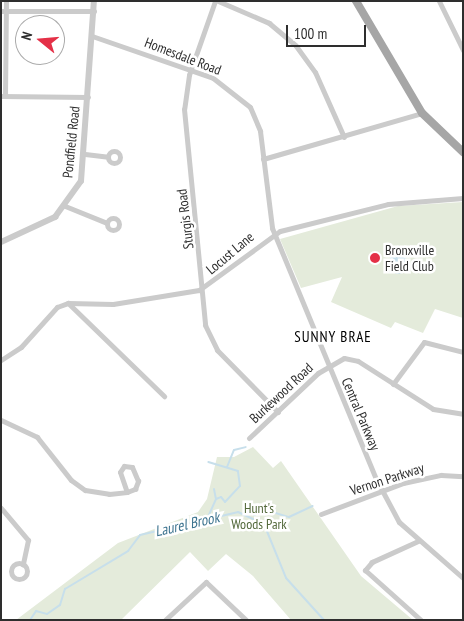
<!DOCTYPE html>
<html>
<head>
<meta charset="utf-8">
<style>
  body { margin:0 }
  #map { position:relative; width:464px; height:621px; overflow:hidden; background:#fff; font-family:"PT Sans Narrow",sans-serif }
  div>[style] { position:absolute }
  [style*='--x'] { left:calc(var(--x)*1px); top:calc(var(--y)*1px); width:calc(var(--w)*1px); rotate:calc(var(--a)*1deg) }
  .green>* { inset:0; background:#e4ebdb }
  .water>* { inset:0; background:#c7dfeb }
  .round { border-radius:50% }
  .stream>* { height:2px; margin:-1px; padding:0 1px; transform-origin:1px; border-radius:1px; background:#c7dfeb }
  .minor>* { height:5px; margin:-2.5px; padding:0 2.5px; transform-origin:2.5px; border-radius:2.5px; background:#cbcbcb }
  .minor>.ring { margin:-2.5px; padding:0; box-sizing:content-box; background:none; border:5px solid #cbcbcb; border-radius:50% }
  .tertiary>* { height:6px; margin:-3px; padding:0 3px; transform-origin:3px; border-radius:3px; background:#cbcbcb }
  .primary>* { height:8px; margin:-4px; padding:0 4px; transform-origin:4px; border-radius:4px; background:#a6a6a6 }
  .dots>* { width:14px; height:14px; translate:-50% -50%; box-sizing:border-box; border:2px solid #fff; border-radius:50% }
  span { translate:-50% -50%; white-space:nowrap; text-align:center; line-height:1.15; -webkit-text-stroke:5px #fff; paint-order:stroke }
  .street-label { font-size:14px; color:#2e2e2e }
  .poi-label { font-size:14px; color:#2e2e2e }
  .left { translate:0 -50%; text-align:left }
  .park-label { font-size:14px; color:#53693b }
  .neighbourhood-label { font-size:15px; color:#000; letter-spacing:1px }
  .water-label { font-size:15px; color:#3c738f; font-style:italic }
  .frame { position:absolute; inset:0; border:2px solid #2e2e2e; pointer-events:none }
  .north { position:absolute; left:15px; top:15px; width:50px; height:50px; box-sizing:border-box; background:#fff; border:1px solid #ababab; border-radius:50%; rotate:287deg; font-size:14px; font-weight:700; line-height:20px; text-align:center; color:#2e2e2e }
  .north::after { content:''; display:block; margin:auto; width:18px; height:22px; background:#e43047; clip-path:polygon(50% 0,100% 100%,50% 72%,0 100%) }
  .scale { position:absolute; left:286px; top:25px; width:80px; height:22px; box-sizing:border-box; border:2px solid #2e2e2e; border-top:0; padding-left:6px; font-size:15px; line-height:18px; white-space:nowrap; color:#2e2e2e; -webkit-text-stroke:4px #fff; paint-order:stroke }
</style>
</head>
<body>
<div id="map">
  <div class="green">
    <div style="clip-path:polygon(463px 202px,463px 318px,435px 309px,423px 333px,395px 322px,391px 328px,331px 302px,342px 277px,301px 288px,280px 239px,398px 206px)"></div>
    <div style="clip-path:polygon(253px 447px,273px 468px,281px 461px,361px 576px,413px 620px,291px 620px,253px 576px,226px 554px,208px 571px,190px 552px,121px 620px,16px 620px,118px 543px,198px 512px,207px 499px,217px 457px,234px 457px)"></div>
  </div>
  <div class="water">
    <div class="round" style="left:388px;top:254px;width:20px;height:20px"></div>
  </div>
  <div class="stream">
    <div style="--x:227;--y:467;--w:18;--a:-68"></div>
    <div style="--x:234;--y:450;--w:12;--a:-14"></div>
    <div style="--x:214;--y:489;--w:10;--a:79"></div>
    <div style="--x:254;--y:515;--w:16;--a:-15"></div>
    <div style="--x:269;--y:511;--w:21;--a:17"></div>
    <div style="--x:289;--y:517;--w:26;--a:-25"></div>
    <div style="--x:208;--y:517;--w:20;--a:-66"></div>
    <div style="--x:216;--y:499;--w:5;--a:-22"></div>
    <div style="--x:221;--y:497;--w:6;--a:51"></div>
    <div style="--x:225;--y:502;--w:22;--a:-47"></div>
    <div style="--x:240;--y:486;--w:15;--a:-98"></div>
    <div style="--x:238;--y:471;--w:31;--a:-163"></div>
    <div style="--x:30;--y:620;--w:11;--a:-56"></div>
    <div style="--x:36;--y:611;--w:11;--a:15"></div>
    <div style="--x:47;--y:614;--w:16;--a:-35"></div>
    <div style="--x:60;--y:605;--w:17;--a:-73"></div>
    <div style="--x:65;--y:589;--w:74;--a:-31.1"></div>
    <div style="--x:128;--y:551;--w:20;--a:-53"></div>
    <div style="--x:140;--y:535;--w:101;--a:-13.2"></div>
    <div style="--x:238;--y:512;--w:29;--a:25"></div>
    <div style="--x:264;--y:524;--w:58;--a:67.8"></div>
    <div style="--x:286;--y:578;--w:57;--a:47.9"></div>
  </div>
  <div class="minor">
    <div style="--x:215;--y:1;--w:78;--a:109.4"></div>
    <div style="--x:189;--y:75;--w:34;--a:98"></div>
    <div style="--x:184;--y:109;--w:217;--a:84.4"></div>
    <div style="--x:205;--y:325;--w:28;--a:64"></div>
    <div style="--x:217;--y:350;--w:87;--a:45.5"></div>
    <div style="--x:218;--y:1;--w:56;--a:23.3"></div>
    <div style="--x:269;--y:23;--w:35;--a:40"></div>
    <div style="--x:296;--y:46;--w:32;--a:54"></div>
    <div style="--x:315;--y:72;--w:71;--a:66"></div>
    <div style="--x:439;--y:1;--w:55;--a:63.9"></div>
    <div style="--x:1;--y:11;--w:93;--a:0"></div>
    <div style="--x:92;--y:36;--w:128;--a:19.1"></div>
    <div style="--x:213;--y:78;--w:47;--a:38.1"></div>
    <div style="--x:250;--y:107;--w:26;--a:67"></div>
    <div style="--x:260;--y:131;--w:98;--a:82.9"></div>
    <div style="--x:272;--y:228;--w:272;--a:67.5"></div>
    <div style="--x:376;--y:479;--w:49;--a:61.9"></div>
    <div style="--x:399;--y:522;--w:85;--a:41.2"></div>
    <div style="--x:1;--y:96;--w:87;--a:0.7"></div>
    <div style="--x:5;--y:96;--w:95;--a:-89.4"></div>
    <div class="ring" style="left:108px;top:151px;width:7px;height:7px"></div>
    <div style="--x:85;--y:154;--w:23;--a:7"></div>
    <div style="--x:263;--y:159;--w:166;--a:-16.1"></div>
    <div style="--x:65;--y:206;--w:45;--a:22"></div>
    <div class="ring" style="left:107px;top:218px;width:7px;height:7px"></div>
    <div style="--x:68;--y:303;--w:134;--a:44.1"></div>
    <div style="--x:1;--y:360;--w:24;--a:-33"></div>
    <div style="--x:21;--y:347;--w:54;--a:-48"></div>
    <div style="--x:57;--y:307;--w:12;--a:-20"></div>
    <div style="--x:68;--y:303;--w:45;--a:1.3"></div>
    <div style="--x:113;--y:304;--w:87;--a:-9.2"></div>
    <div style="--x:199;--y:290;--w:100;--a:-36.1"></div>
    <div style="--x:280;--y:231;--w:111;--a:-14"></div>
    <div style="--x:388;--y:204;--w:75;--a:-4.6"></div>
    <div style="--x:393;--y:384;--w:52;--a:-53.6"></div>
    <div style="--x:424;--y:342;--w:40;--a:14.4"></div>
    <div style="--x:1;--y:420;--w:40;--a:25"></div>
    <div style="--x:37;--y:437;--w:55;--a:51.7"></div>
    <div style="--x:71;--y:480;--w:17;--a:36"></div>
    <div style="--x:85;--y:490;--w:24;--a:9"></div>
    <div style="--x:109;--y:494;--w:18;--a:-6"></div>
    <div style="--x:127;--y:492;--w:9;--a:-21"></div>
    <div style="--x:135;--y:489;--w:9;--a:-69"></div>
    <div style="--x:138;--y:481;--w:15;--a:-113"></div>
    <div style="--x:132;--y:467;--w:8;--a:-173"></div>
    <div style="--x:124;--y:466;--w:7;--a:124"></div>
    <div style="--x:120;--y:472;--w:21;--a:71"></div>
    <div style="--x:249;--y:438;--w:95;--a:-43.3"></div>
    <div style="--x:318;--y:373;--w:30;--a:-30"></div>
    <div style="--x:344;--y:358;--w:14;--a:12"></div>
    <div style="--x:358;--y:361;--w:89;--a:32.6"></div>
    <div style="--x:433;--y:409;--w:30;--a:9"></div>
    <div style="--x:1;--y:508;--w:42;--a:49.8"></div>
    <div style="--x:28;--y:540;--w:25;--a:102"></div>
    <div style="--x:321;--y:514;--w:88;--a:-20.7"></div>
    <div style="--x:403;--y:483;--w:39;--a:-12"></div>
    <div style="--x:441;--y:475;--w:22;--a:3"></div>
    <div style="--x:418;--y:541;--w:51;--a:155.5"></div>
    <div style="--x:372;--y:562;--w:11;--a:131"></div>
    <div style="--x:365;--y:570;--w:75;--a:41.8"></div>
    <div class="ring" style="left:11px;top:563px;width:11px;height:11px"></div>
    <div style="--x:165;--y:620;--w:56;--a:-42.8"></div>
    <div style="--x:206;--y:582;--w:55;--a:43.5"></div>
  </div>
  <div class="tertiary">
    <div style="--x:1;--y:242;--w:60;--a:-24.8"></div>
    <div style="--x:55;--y:217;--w:44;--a:-54.2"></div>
    <div style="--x:81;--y:181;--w:180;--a:-85.9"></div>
  </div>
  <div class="primary">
    <div style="--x:356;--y:1;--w:130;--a:59.5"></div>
    <div style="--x:422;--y:113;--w:57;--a:43.6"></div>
  </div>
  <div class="dots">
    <div style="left:375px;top:258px;background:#e43047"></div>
  </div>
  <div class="street-label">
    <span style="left:183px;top:56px;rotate:21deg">Homesdale Road</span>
    <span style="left:71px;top:142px;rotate:-84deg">Pondfield Road</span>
    <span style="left:185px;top:219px;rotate:-97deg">Sturgis Road</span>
    <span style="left:230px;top:253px;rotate:-40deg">Locust Lane</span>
    <span style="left:281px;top:393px;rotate:-43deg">Burkewood Road</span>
    <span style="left:361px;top:414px;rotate:67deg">Central Parkway</span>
    <span style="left:387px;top:479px;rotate:-18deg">Vernon Parkway</span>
  </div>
  <div class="poi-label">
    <span class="left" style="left:385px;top:258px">Bronxville<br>Field Club</span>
  </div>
  <div class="park-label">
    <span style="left:259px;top:516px">Hunt's<br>Woods Park</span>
  </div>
  <div class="neighbourhood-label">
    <span style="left:333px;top:337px">SUNNY BRAE</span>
  </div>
  <div class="water-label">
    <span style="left:187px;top:524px;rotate:-13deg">Laurel Brook</span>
  </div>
  <div class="frame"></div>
  <div class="north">N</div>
  <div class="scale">100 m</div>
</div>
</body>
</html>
